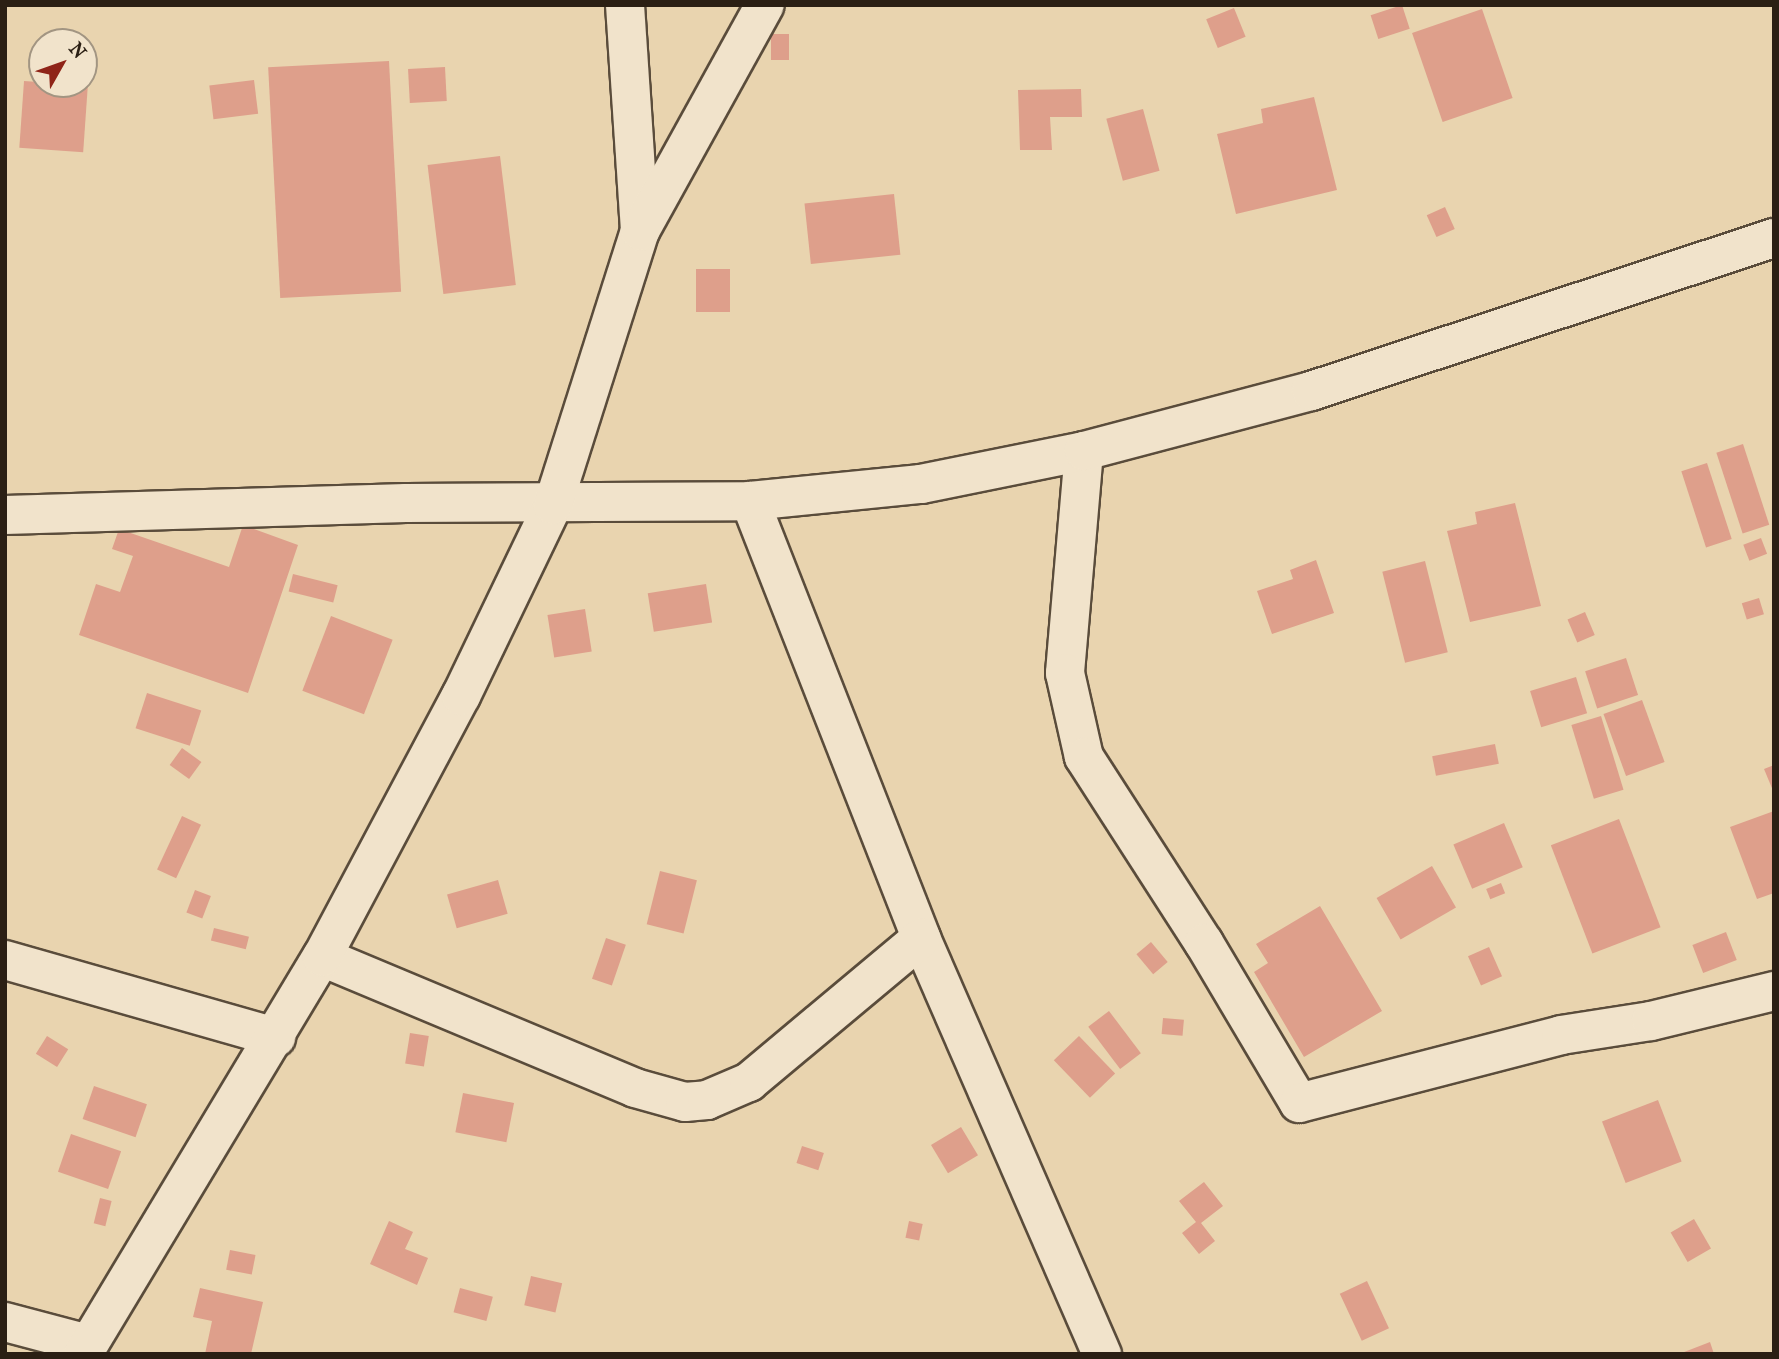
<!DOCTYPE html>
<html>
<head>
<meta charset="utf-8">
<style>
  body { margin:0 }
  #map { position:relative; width:1779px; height:1359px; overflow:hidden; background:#e9d4af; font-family:"IM FELL French Canon",serif }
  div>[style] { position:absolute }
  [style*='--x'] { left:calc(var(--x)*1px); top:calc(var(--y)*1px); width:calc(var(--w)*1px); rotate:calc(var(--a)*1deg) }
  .building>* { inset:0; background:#de9f8b; transform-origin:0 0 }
  .roads { filter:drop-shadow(2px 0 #5a4c3b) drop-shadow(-2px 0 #5a4c3b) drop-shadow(0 2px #5a4c3b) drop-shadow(0 -2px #5a4c3b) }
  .minor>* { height:38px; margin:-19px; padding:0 19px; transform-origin:19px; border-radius:19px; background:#f1e3cb }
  span { translate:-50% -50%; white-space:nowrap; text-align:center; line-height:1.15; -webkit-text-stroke:6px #f1e3cb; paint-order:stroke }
  .frame { position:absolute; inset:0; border:7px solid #2b1f14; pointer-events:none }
  .north { position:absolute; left:28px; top:28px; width:70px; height:70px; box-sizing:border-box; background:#f1e3cb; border:2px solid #a29582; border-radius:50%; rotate:50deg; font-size:19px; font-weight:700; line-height:28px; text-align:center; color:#2b1f14 }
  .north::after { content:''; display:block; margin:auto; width:24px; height:32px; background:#8f2418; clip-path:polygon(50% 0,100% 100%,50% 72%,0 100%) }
</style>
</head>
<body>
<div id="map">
  <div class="building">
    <div style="left:1402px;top:5px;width:25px;height:33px;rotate:72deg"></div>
    <div style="left:1234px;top:8px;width:31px;height:30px;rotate:68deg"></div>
    <div style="left:1482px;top:9px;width:94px;height:74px;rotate:71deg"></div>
    <div style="left:789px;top:34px;width:26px;height:18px;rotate:90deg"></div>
    <div style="left:389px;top:61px;width:231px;height:121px;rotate:87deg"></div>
    <div style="left:445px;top:67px;width:34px;height:37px;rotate:87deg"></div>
    <div style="left:254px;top:80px;width:34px;height:45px;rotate:83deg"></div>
    <div style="left:24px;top:81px;width:64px;height:67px;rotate:4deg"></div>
    <div style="clip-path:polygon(1081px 89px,1082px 117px,1050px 117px,1052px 150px,1020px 150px,1018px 90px)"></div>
    <div style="clip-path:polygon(1314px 97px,1337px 190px,1236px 214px,1217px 134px,1263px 123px,1261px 109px)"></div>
    <div style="left:1143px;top:109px;width:64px;height:38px;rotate:75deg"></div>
    <div style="left:500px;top:156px;width:130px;height:73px;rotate:83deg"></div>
    <div style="left:894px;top:194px;width:61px;height:90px;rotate:84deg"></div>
    <div style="left:1445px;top:207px;width:24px;height:20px;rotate:66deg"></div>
    <div style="left:696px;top:269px;width:34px;height:43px"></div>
    <div style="left:1743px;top:444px;width:85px;height:28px;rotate:72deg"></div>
    <div style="left:1707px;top:463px;width:80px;height:27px;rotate:72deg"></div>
    <div style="clip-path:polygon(1515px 503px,1541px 606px,1470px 622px,1447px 531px,1477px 524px,1475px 512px)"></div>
    <div style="clip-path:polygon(243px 525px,298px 545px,248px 693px,79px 635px,96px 584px,120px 592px,133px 556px,112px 549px,119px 529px,229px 567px)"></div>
    <div style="left:1761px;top:538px;width:17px;height:19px;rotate:69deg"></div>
    <div style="clip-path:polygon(1316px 560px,1334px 613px,1272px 634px,1257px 591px,1293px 579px,1290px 570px)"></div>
    <div style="left:1425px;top:561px;width:94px;height:44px;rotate:76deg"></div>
    <div style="left:293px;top:574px;width:46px;height:18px;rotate:14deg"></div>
    <div style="left:706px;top:584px;width:39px;height:59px;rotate:81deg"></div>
    <div style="left:1759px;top:598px;width:17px;height:18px;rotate:73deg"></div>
    <div style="left:585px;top:609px;width:43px;height:38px;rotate:81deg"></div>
    <div style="left:1585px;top:612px;width:25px;height:19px;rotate:67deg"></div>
    <div style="left:331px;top:616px;width:66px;height:80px;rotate:21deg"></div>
    <div style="left:1626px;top:658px;width:39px;height:43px;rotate:72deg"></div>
    <div style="left:1576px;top:677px;width:38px;height:48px;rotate:73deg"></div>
    <div style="left:147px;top:693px;width:57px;height:37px;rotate:18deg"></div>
    <div style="left:1642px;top:700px;width:66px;height:41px;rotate:70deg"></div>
    <div style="left:1601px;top:716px;width:77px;height:31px;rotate:73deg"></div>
    <div style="left:1495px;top:744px;width:20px;height:64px;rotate:79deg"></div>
    <div style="left:182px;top:748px;width:24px;height:21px;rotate:36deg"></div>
    <div style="clip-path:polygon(1774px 765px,1774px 793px,1764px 769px)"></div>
    <div style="clip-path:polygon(1774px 811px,1774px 893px,1757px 899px,1730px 827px)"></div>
    <div style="left:182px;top:816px;width:21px;height:59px;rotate:25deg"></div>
    <div style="left:1619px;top:819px;width:116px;height:73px;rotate:69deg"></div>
    <div style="left:1504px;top:823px;width:48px;height:55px;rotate:67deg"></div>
    <div style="left:1432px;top:866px;width:48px;height:64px;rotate:60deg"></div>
    <div style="left:660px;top:871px;width:38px;height:55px;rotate:14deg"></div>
    <div style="left:498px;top:880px;width:35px;height:53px;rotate:74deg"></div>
    <div style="left:1501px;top:883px;width:11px;height:16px;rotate:68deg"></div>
    <div style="left:195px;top:890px;width:17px;height:24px;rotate:21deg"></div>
    <div style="clip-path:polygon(1320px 906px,1382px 1011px,1304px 1057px,1254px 972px,1268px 963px,1256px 944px)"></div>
    <div style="left:214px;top:928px;width:36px;height:13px;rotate:14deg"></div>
    <div style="left:1726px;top:932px;width:30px;height:36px;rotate:69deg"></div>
    <div style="left:606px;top:938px;width:21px;height:43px;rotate:19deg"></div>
    <div style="left:1151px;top:942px;width:26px;height:19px;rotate:50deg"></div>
    <div style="left:1489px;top:947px;width:32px;height:23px;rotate:66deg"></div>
    <div style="left:1109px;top:1011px;width:53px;height:26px;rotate:53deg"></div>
    <div style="left:1163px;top:1018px;width:21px;height:16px;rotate:5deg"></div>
    <div style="left:410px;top:1033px;width:19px;height:31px;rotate:9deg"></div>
    <div style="left:47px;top:1036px;width:25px;height:21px;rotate:32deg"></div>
    <div style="left:1079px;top:1036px;width:52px;height:35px;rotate:46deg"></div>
    <div style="left:94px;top:1086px;width:56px;height:35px;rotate:19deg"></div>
    <div style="left:463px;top:1093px;width:52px;height:40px;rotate:11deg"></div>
    <div style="left:1658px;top:1100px;width:66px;height:60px;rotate:69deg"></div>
    <div style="left:961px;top:1127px;width:33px;height:35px;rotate:59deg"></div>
    <div style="left:71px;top:1134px;width:53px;height:40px;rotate:19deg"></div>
    <div style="left:802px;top:1146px;width:23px;height:18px;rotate:18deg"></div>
    <div style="clip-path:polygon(1204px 1182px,1223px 1206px,1201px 1223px,1215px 1241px,1199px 1254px,1182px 1233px,1196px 1222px,1179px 1201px)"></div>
    <div style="left:100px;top:1198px;width:12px;height:26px;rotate:14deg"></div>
    <div style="left:1694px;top:1219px;width:34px;height:27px;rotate:60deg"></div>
    <div style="clip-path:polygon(389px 1221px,413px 1232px,405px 1249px,428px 1258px,417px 1285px,370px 1264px)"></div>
    <div style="left:909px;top:1221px;width:14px;height:17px;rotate:12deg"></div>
    <div style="left:230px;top:1250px;width:26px;height:20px;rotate:11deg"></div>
    <div style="left:531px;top:1276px;width:32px;height:30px;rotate:13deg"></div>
    <div style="left:1367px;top:1281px;width:52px;height:30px;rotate:65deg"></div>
    <div style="clip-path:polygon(200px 1288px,263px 1302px,251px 1354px,205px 1354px,212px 1321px,193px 1317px)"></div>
    <div style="left:460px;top:1288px;width:34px;height:25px;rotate:15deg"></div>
    <div style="clip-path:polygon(1710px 1342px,1714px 1354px,1679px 1354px)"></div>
  </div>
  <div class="roads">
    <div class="minor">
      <div style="--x:625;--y:5;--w:226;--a:86.2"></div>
      <div style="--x:1084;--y:451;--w:223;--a:94.9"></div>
      <div style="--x:1065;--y:673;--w:86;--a:77.3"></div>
      <div style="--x:1084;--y:757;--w:221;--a:57.2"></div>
      <div style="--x:1204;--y:943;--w:186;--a:59.3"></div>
      <div style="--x:1299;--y:1103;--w:271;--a:-14.5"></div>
      <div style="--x:1561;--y:1035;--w:91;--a:-8.8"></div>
      <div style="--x:1651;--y:1021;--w:127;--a:-13.7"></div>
      <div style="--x:750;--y:501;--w:469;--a:68.6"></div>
      <div style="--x:921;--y:938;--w:454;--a:66.5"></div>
      <div style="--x:5;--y:515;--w:401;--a:-1.7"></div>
      <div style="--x:406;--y:503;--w:344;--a:-0.3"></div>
      <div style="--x:750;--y:501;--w:172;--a:-5.7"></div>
      <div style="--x:921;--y:484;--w:166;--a:-11.4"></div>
      <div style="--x:1084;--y:451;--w:235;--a:-14.8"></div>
      <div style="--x:1311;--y:391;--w:488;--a:-18.3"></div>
      <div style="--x:322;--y:957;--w:339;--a:22.7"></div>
      <div style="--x:635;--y:1088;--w:52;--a:15.6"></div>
      <div style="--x:685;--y:1102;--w:22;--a:-5"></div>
      <div style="--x:707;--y:1100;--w:46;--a:-23.2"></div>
      <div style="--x:749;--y:1082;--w:224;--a:-39.9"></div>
      <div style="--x:5;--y:960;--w:282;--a:15.9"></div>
      <div style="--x:5;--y:1322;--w:86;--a:14.8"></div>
      <div style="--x:83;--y:1354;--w:463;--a:-59"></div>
      <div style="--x:322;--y:957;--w:296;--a:-62"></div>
      <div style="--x:461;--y:696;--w:212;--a:-64.3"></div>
      <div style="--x:553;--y:505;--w:287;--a:-72.4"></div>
      <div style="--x:640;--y:231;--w:258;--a:-61.1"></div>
    </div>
  </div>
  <div class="frame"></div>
  <div class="north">N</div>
</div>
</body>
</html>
